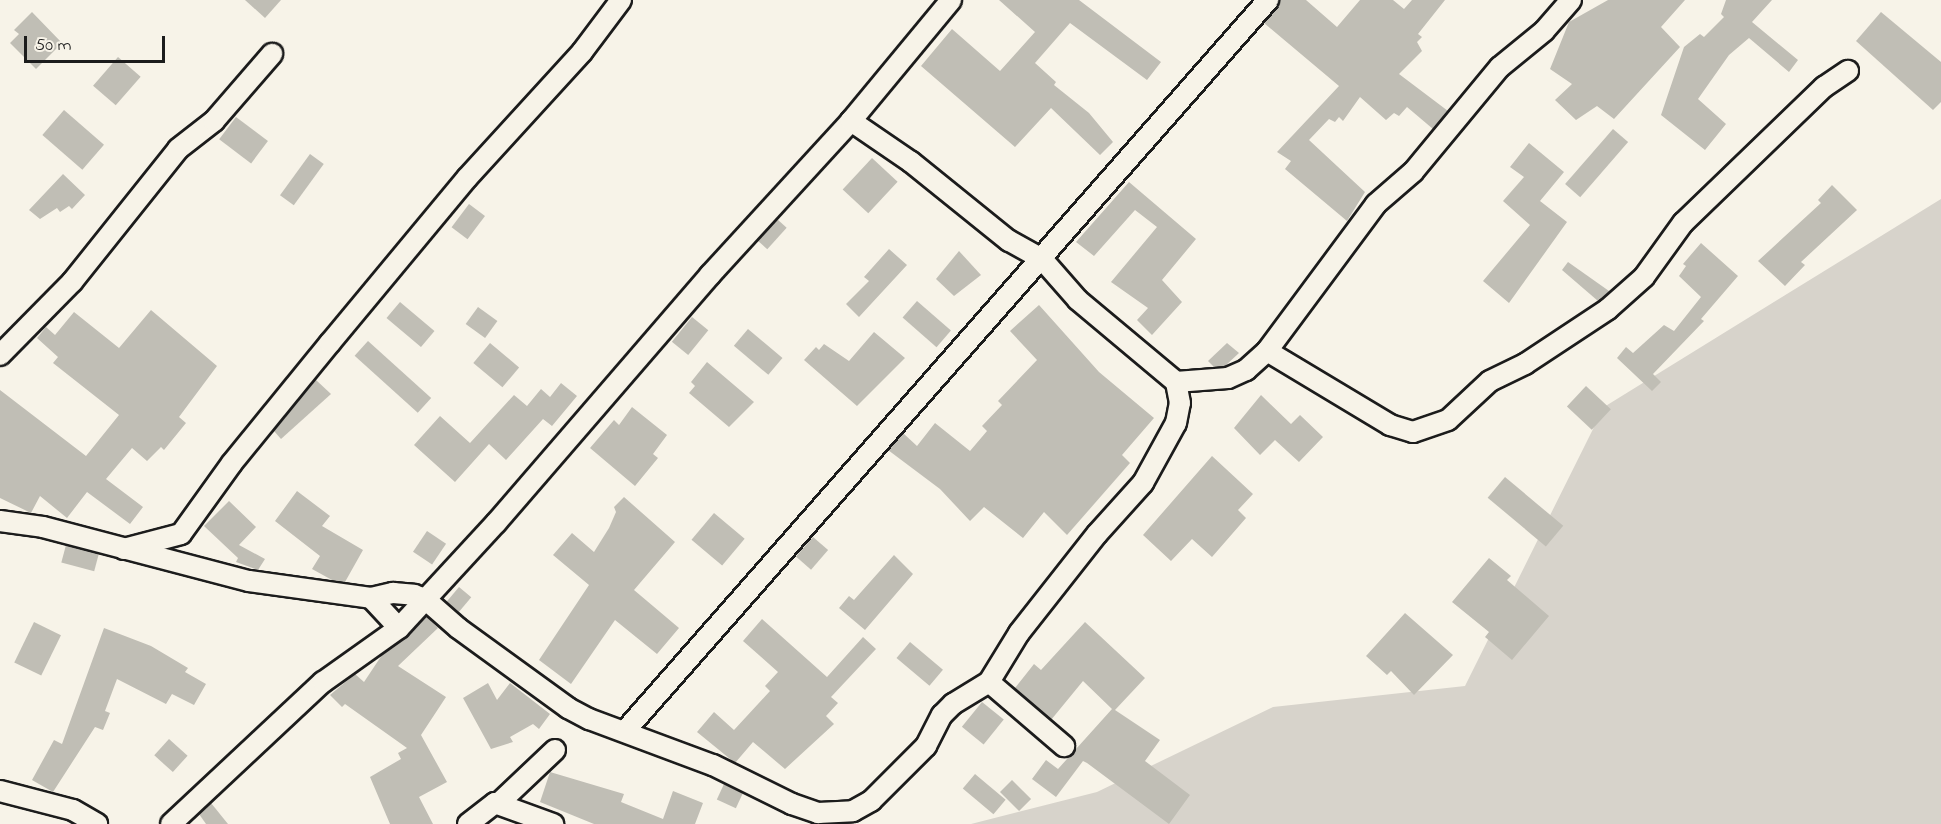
<!DOCTYPE html>
<html>
<head>
<meta charset="utf-8">
<style>
  body { margin:0 }
  #map { position:relative; width:1941px; height:824px; overflow:hidden; background:#f7f3e8; font-family:"Indie Flower",sans-serif }
  div>[style] { position:absolute }
  [style*='--x'] { left:calc(var(--x)*1px); top:calc(var(--y)*1px); width:calc(var(--w)*1px); rotate:calc(var(--a)*1deg) }
  .green>* { inset:0; background:#d7d3cb }
  .building>* { inset:0; background:#c0beb5; transform-origin:0 0 }
  .roads { filter:drop-shadow(2px 0 #1c1c1c) drop-shadow(-2px 0 #1c1c1c) drop-shadow(0 2px #1c1c1c) drop-shadow(0 -2px #1c1c1c) }
  .minor>* { height:20px; margin:-10px; padding:0 10px; transform-origin:10px; border-radius:10px; background:#f7f3e8 }
  span { translate:-50% -50%; white-space:nowrap; text-align:center; line-height:1.15; -webkit-text-stroke:4.5px #f7f3e8; paint-order:stroke }
  .scale { position:absolute; left:24px; top:36px; width:141px; height:27px; box-sizing:border-box; border:3px solid #1c1c1c; border-top:0; padding-left:8px; font-size:18px; line-height:21px; white-space:nowrap; color:#1c1c1c; -webkit-text-stroke:4px #f7f3e8; paint-order:stroke }
</style>
</head>
<body>
<div id="map">
  <div class="green">
    <div style="clip-path:polygon(1941px 199px,1941px 824px,971px 824px,1097px 792px,1273px 707px,1465px 686px,1604px 407px)"></div>
  </div>
  <div class="building">
    <div style="clip-path:polygon(245px 0,281px 0,265px 18px)"></div>
    <div style="clip-path:polygon(999px 0,1079px 0,1161px 62px,1147px 80px,1070px 23px,1035px 63px,1056px 82px,1054px 85px,1089px 113px,1113px 142px,1100px 155px,1051px 108px,1015px 147px,921px 66px,952px 29px,1000px 71px,1035px 32px)"></div>
    <div style="clip-path:polygon(1280px 0,1306px 0,1337px 27px,1360px 0,1393px 0,1404px 9px,1412px 0,1445px 0,1418px 34px,1422px 37px,1417px 42px,1422px 51px,1399px 74px,1448px 111px,1433px 129px,1407px 107px,1399px 116px,1394px 113px,1386px 120px,1360px 97px,1343px 121px,1339px 117px,1335px 122px,1329px 119px,1309px 140px,1365px 192px,1347px 221px,1285px 169px,1291px 161px,1277px 152px,1339px 86px,1264px 23px)"></div>
    <div style="clip-path:polygon(1608px 0,1685px 0,1661px 27px,1680px 47px,1614px 119px,1597px 106px,1576px 120px,1555px 100px,1572px 84px,1550px 69px,1569px 22px)"></div>
    <div style="clip-path:polygon(1726px 0,1772px 0,1752px 22px,1798px 60px,1789px 72px,1749px 38px,1729px 55px,1698px 99px,1726px 124px,1705px 150px,1661px 115px,1684px 47px,1700px 34px,1704px 37px,1724px 17px,1721px 14px)"></div>
    <div style="clip-path:polygon(32px 12px,62px 43px,36px 69px,10px 43px,19px 34px,14px 30px)"></div>
    <div style="clip-path:polygon(1881px 12px,1941px 62px,1941px 102px,1933px 110px,1856px 41px)"></div>
    <div style="left:118px;top:57px;width:30px;height:38px;rotate:41deg"></div>
    <div style="left:64px;top:110px;width:53px;height:33px;rotate:41deg"></div>
    <div style="left:236px;top:117px;width:40px;height:28px;rotate:37deg"></div>
    <div style="left:1613px;top:129px;width:20px;height:73px;rotate:41deg"></div>
    <div style="clip-path:polygon(1529px 143px,1564px 172px,1540px 201px,1567px 222px,1509px 303px,1483px 281px,1530px 225px,1503px 201px,1524px 177px,1510px 167px)"></div>
    <div style="left:310px;top:154px;width:17px;height:51px;rotate:36deg"></div>
    <div style="left:872px;top:158px;width:35px;height:43px;rotate:43deg"></div>
    <div style="clip-path:polygon(63px 174px,85px 195px,72px 209px,69px 206px,60px 212px,57px 208px,40px 219px,29px 210px)"></div>
    <div style="clip-path:polygon(1129px 182px,1196px 239px,1162px 280px,1182px 302px,1152px 335px,1137px 320px,1148px 308px,1111px 282px,1157px 227px,1135px 210px,1094px 256px,1076px 242px)"></div>
    <div style="clip-path:polygon(1832px 185px,1857px 210px,1801px 262px,1805px 265px,1785px 286px,1758px 261px,1821px 203px,1818px 200px)"></div>
    <div style="left:469px;top:204px;width:20px;height:29px;rotate:37deg"></div>
    <div style="left:777px;top:219px;width:13px;height:29px;rotate:42deg"></div>
    <div style="clip-path:polygon(1701px 243px,1738px 276px,1701px 319px,1704px 321px,1653px 374px,1661px 382px,1652px 391px,1617px 358px,1626px 347px,1633px 353px,1664px 325px,1674px 331px,1701px 297px,1679px 276px,1686px 266px,1683px 264px)"></div>
    <div style="clip-path:polygon(889px 249px,907px 265px,859px 317px,846px 304px,869px 281px,864px 277px)"></div>
    <div style="clip-path:polygon(959px 251px,981px 275px,954px 296px,936px 279px)"></div>
    <div style="clip-path:polygon(1568px 262px,1609px 291px,1598px 301px,1562px 270px)"></div>
    <div style="left:917px;top:301px;width:45px;height:22px;rotate:41deg"></div>
    <div style="left:400px;top:302px;width:45px;height:21px;rotate:40deg"></div>
    <div style="clip-path:polygon(1039px 305px,1099px 372px,1154px 418px,1122px 455px,1130px 463px,1067px 535px,1044px 512px,1023px 538px,984px 507px,970px 521px,940px 489px,888px 450px,903px 433px,917px 446px,935px 423px,970px 451px,987px 431px,982px 426px,1002px 405px,998px 401px,1037px 360px,1010px 331px)"></div>
    <div style="left:478px;top:307px;width:24px;height:21px;rotate:36deg"></div>
    <div style="clip-path:polygon(151px 310px,217px 366px,179px 417px,186px 423px,164px 450px,161px 447px,147px 461px,132px 448px,106px 479px,143px 507px,130px 524px,87px 492px,67px 518px,40px 496px,31px 513px,0 498px,0 390px,86px 456px,119px 415px,53px 363px,58px 357px,37px 338px,46px 327px,55px 335px,74px 312px,119px 348px)"></div>
    <div style="left:692px;top:317px;width:21px;height:32px;rotate:39deg"></div>
    <div style="left:748px;top:329px;width:45px;height:22px;rotate:40deg"></div>
    <div style="clip-path:polygon(874px 332px,905px 358px,857px 406px,804px 360px,816px 347px,819px 350px,824px 344px,849px 361px)"></div>
    <div style="left:368px;top:341px;width:85px;height:20px;rotate:42deg"></div>
    <div style="left:490px;top:343px;width:38px;height:26px;rotate:40deg"></div>
    <div style="clip-path:polygon(1227px 343px,1239px 353px,1225px 366px,1214px 367px,1208px 361px)"></div>
    <div style="clip-path:polygon(707px 362px,754px 402px,729px 427px,689px 393px,695px 386px,691px 382px)"></div>
    <div style="clip-path:polygon(316px 380px,331px 394px,281px 439px,274px 431px)"></div>
    <div style="clip-path:polygon(561px 383px,577px 396px,552px 426px,543px 419px,506px 460px,489px 444px,455px 482px,414px 445px,440px 416px,470px 443px,514px 395px,527px 406px,541px 389px,550px 397px)"></div>
    <div style="left:1586px;top:386px;width:34px;height:28px;rotate:43deg"></div>
    <div style="clip-path:polygon(1261px 395px,1291px 424px,1300px 415px,1323px 437px,1299px 462px,1275px 440px,1260px 455px,1234px 428px)"></div>
    <div style="clip-path:polygon(632px 407px,667px 435px,653px 454px,658px 458px,635px 486px,590px 448px,614px 420px,619px 425px)"></div>
    <div style="clip-path:polygon(1212px 456px,1253px 494px,1238px 510px,1246px 518px,1212px 557px,1192px 539px,1171px 561px,1143px 535px)"></div>
    <div style="left:1505px;top:477px;width:76px;height:27px;rotate:40deg"></div>
    <div style="clip-path:polygon(297px 491px,330px 516px,322px 526px,363px 550px,345px 582px,332px 580px,312px 569px,320px 556px,275px 521px)"></div>
    <div style="clip-path:polygon(624px 497px,675px 542px,634px 590px,679px 628px,657px 654px,615px 620px,571px 684px,539px 660px,589px 585px,553px 555px,572px 533px,594px 552px,609px 528px,616px 512px,614px 507px)"></div>
    <div style="clip-path:polygon(229px 501px,256px 527px,239px 545px,265px 559px,258px 570px,236px 562px,238px 558px,204px 526px)"></div>
    <div style="left:714px;top:513px;width:40px;height:35px;rotate:40deg"></div>
    <div style="left:427px;top:531px;width:23px;height:25px;rotate:34deg"></div>
    <div style="left:813px;top:537px;width:20px;height:26px;rotate:41deg"></div>
    <div style="left:66px;top:545px;width:34px;height:18px;rotate:15deg"></div>
    <div style="clip-path:polygon(894px 555px,913px 574px,865px 630px,839px 608px,849px 596px,854px 600px)"></div>
    <div style="clip-path:polygon(1489px 558px,1511px 576px,1507px 580px,1549px 616px,1512px 660px,1485px 637px,1489px 632px,1452px 602px)"></div>
    <div style="left:459px;top:587px;width:16px;height:19px;rotate:40deg"></div>
    <div style="clip-path:polygon(1405px 613px,1453px 655px,1414px 695px,1391px 671px,1387px 675px,1366px 656px)"></div>
    <div style="clip-path:polygon(426px 616px,438px 628px,398px 666px,446px 697px,421px 735px,447px 782px,419px 797px,433px 824px,390px 824px,370px 777px,401px 759px,398px 753px,407px 748px,345px 704px,342px 707px,330px 695px,355px 674px,364px 682px,382px 655px)"></div>
    <div style="clip-path:polygon(762px 619px,827px 677px,863px 637px,876px 649px,831px 697px,838px 703px,826px 716px,834px 724px,785px 769px,753px 742px,735px 763px,697px 732px,714px 712px,734px 730px,770px 691px,765px 686px,778px 672px,743px 641px)"></div>
    <div style="left:34px;top:622px;width:30px;height:45px;rotate:26deg"></div>
    <div style="clip-path:polygon(1085px 622px,1145px 678px,1115px 710px,1160px 740px,1145px 761px,1190px 795px,1169px 824px,1087px 763px,1083px 761px,1056px 797px,1032px 779px,1046px 760px,1058px 769px,1112px 709px,1083px 681px,1051px 720px,1015px 688px,1034px 664px,1041px 670px)"></div>
    <div style="clip-path:polygon(104px 628px,151px 646px,188px 668px,185px 672px,206px 684px,194px 705px,172px 694px,166px 704px,117px 679px,105px 711px,110px 713px,103px 730px,95px 727px,53px 792px,32px 780px,54px 740px,62px 744px)"></div>
    <div style="left:910px;top:642px;width:43px;height:21px;rotate:40deg"></div>
    <div style="clip-path:polygon(488px 683px,497px 700px,510px 683px,550px 714px,539px 729px,533px 724px,510px 737px,513px 742px,491px 749px,463px 698px)"></div>
    <div style="left:982px;top:702px;width:28px;height:32px;rotate:39deg"></div>
    <div style="left:169px;top:739px;width:25px;height:22px;rotate:42deg"></div>
    <div style="clip-path:polygon(550px 772px,624px 794px,621px 802px,663px 819px,673px 791px,703px 803px,695px 824px,594px 824px,540px 802px)"></div>
    <div style="left:975px;top:774px;width:40px;height:19px;rotate:40deg"></div>
    <div style="left:1012px;top:780px;width:27px;height:17px;rotate:45deg"></div>
    <div style="left:724px;top:784px;width:21px;height:17px;rotate:25deg"></div>
    <div style="clip-path:polygon(211px 803px,228px 824px,206px 824px,199px 814px)"></div>
  </div>
  <div class="roads">
    <div class="minor">
      <div style="--x:1267;--y:351;--w:144;--a:31"></div>
      <div style="--x:1390;--y:425;--w:24;--a:17"></div>
      <div style="--x:1413;--y:432;--w:37;--a:-19"></div>
      <div style="--x:1448;--y:420;--w:57;--a:-42.9"></div>
      <div style="--x:1490;--y:381;--w:39;--a:-26"></div>
      <div style="--x:1525;--y:364;--w:100;--a:-33.5"></div>
      <div style="--x:1608;--y:309;--w:48;--a:-41.6"></div>
      <div style="--x:1644;--y:277;--w:67;--a:-54.2"></div>
      <div style="--x:1683;--y:223;--w:196;--a:-44"></div>
      <div style="--x:1824;--y:87;--w:29;--a:-34"></div>
      <div style="--x:0;--y:355;--w:103;--a:-45.4"></div>
      <div style="--x:72;--y:282;--w:170;--a:-51.4"></div>
      <div style="--x:178;--y:149;--w:46;--a:-37.9"></div>
      <div style="--x:214;--y:121;--w:89;--a:-49.1"></div>
      <div style="--x:1176;--y:382;--w:52;--a:-4.4"></div>
      <div style="--x:1228;--y:378;--w:20;--a:-24"></div>
      <div style="--x:1246;--y:370;--w:28;--a:-42"></div>
      <div style="--x:1267;--y:351;--w:183;--a:-53.4"></div>
      <div style="--x:1376;--y:204;--w:49;--a:-40.9"></div>
      <div style="--x:1413;--y:172;--w:136;--a:-50.4"></div>
      <div style="--x:1500;--y:67;--w:57;--a:-39.3"></div>
      <div style="--x:1544;--y:31;--w:41;--a:-48.9"></div>
      <div style="--x:0;--y:521;--w:43;--a:7.9"></div>
      <div style="--x:43;--y:527;--w:213;--a:14.7"></div>
      <div style="--x:249;--y:581;--w:123;--a:7.9"></div>
      <div style="--x:371;--y:598;--w:23;--a:-13"></div>
      <div style="--x:393;--y:593;--w:21;--a:5"></div>
      <div style="--x:414;--y:595;--w:12;--a:20"></div>
      <div style="--x:425;--y:599;--w:44;--a:41.3"></div>
      <div style="--x:458;--y:628;--w:136;--a:36"></div>
      <div style="--x:568;--y:708;--w:24;--a:28"></div>
      <div style="--x:589;--y:719;--w:132;--a:20.4"></div>
      <div style="--x:713;--y:765;--w:88;--a:26.3"></div>
      <div style="--x:792;--y:804;--w:28;--a:19"></div>
      <div style="--x:818;--y:813;--w:35;--a:-3"></div>
      <div style="--x:853;--y:811;--w:21;--a:-29"></div>
      <div style="--x:871;--y:801;--w:78;--a:-45"></div>
      <div style="--x:926;--y:746;--w:35;--a:-63"></div>
      <div style="--x:942;--y:715;--w:16;--a:-45"></div>
      <div style="--x:953;--y:704;--w:42;--a:-31.4"></div>
      <div style="--x:989;--y:682;--w:57;--a:-58.5"></div>
      <div style="--x:1019;--y:633;--w:126;--a:-51.8"></div>
      <div style="--x:1097;--y:534;--w:69;--a:-48"></div>
      <div style="--x:1143;--y:483;--w:68;--a:-61.2"></div>
      <div style="--x:1176;--y:423;--w:20;--a:-79"></div>
      <div style="--x:1180;--y:403;--w:21;--a:-101"></div>
      <div style="--x:1176;--y:382;--w:128;--a:-140.1"></div>
      <div style="--x:1078;--y:300;--w:55;--a:-131.3"></div>
      <div style="--x:1042;--y:259;--w:38;--a:-151"></div>
      <div style="--x:1009;--y:241;--w:126;--a:-141.1"></div>
      <div style="--x:911;--y:162;--w:73;--a:-145.7"></div>
      <div style="--x:124;--y:549;--w:59;--a:-14.7"></div>
      <div style="--x:181;--y:534;--w:87;--a:-54.3"></div>
      <div style="--x:232;--y:463;--w:155;--a:-50.8"></div>
      <div style="--x:330;--y:343;--w:214;--a:-50.3"></div>
      <div style="--x:467;--y:178;--w:171;--a:-47.6"></div>
      <div style="--x:582;--y:52;--w:65;--a:-53.1"></div>
      <div style="--x:371;--y:598;--w:41;--a:47"></div>
      <div style="--x:989;--y:682;--w:99;--a:40.5"></div>
      <div style="--x:625;--y:731;--w:974;--a:-48.66"></div>
      <div style="--x:0;--y:791;--w:75;--a:14.6"></div>
      <div style="--x:73;--y:810;--w:28;--a:30"></div>
      <div style="--x:499;--y:803;--w:77;--a:-43.4"></div>
      <div style="--x:171;--y:824;--w:208;--a:-43.1"></div>
      <div style="--x:323;--y:682;--w:93;--a:-35.4"></div>
      <div style="--x:399;--y:628;--w:143;--a:-47.3"></div>
      <div style="--x:496;--y:523;--w:328;--a:-49.2"></div>
      <div style="--x:710;--y:275;--w:209;--a:-47.5"></div>
      <div style="--x:851;--y:121;--w:157;--a:-50.4"></div>
      <div style="--x:468;--y:824;--w:34;--a:-38"></div>
      <div style="--x:495;--y:803;--w:62;--a:19.9"></div>
    </div>
  </div>
  <div class="scale">50 m</div>
</div>
</body>
</html>
